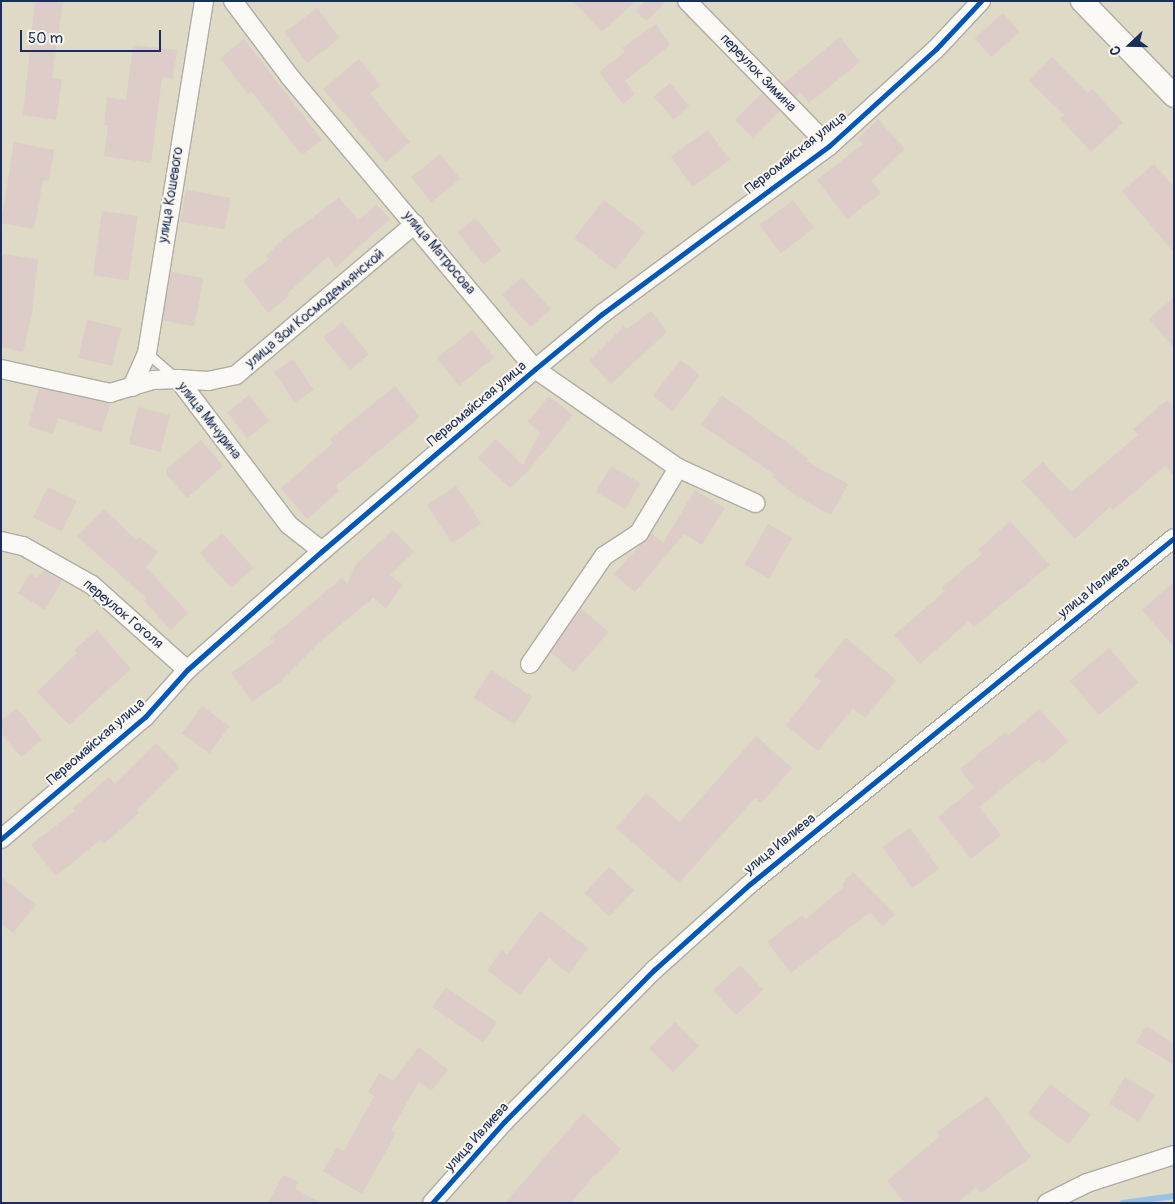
<!DOCTYPE html>
<html>
<head>
<meta charset="utf-8">
<style>
  body { margin:0 }
  #map { position:relative; width:1175px; height:1204px; overflow:hidden; background:#dedac6; font-family:Pangolin,sans-serif }
  div>[style] { position:absolute }
  [style*='--x'] { left:calc(var(--x)*1px); top:calc(var(--y)*1px); width:calc(var(--w)*1px); rotate:calc(var(--a)*1deg) }
  .stream>* { height:5.5px; margin:-2.75px; padding:0 2.75px; transform-origin:2.75px; border-radius:2.75px; background:#98c3e2 }
  .building>* { inset:0; background:#ddccc8; transform-origin:0 0 }
  .roads { filter:drop-shadow(1px 0 #aeada4) drop-shadow(-1px 0 #aeada4) drop-shadow(0 1px #aeada4) drop-shadow(0 -1px #aeada4) }
  .service>* { height:9px; margin:-4.5px; padding:0 4.5px; transform-origin:4.5px; border-radius:4.5px; background:#faf9f6 }
  .minor>* { height:18px; margin:-9px; padding:0 9px; transform-origin:9px; border-radius:9px; background:#faf9f6 }
  .tertiary>* { height:22px; margin:-11px; padding:0 11px; transform-origin:11px; border-radius:11px; background:#faf9f6 }
  .cycleway>* { height:5px; margin:-2.5px; padding:0 2.5px; transform-origin:2.5px; border-radius:2.5px; background:#0057b8 }
  span { translate:-50% -50%; white-space:nowrap; text-align:center; line-height:1.15; -webkit-text-stroke:4px #fbf7ec; paint-order:stroke }
  .street-label { font-size:14px; color:#1b2f5e }
  .frame { position:absolute; inset:0; border:2px solid #1b2f5e; pointer-events:none }
  .north { position:absolute; left:1105px; top:20px; width:50px; height:50px; -webkit-text-stroke:4px #fbf7ec; paint-order:stroke; rotate:249deg; font-size:14px; font-weight:700; line-height:20px; text-align:center; color:#1b2f5e }
  .north::after { content:''; display:block; margin:auto; width:18px; height:22px; background:#1b2f5e; clip-path:polygon(50% 0,100% 100%,50% 72%,0 100%) }
  .scale { position:absolute; left:20px; top:30px; width:141px; height:22px; box-sizing:border-box; border:2px solid #1b2f5e; border-top:0; padding-left:6px; font-size:15px; line-height:18px; white-space:nowrap; color:#1b2f5e; -webkit-text-stroke:4px #fbf7ec; paint-order:stroke }
</style>
</head>
<body>
<div id="map">
  <div class="stream">
    <div style="--x:1123;--y:1203;--w:51;--a:-7.8"></div>
  </div>
  <div class="building">
    <div style="clip-path:polygon(35px 1px,63px 1px,52px 78px,62px 79px,56px 120px,23px 115px)"></div>
    <div style="clip-path:polygon(573px 1px,635px 1px,602px 32px)"></div>
    <div style="clip-path:polygon(645px 1px,666px 1px,647px 21px,636px 11px)"></div>
    <div style="left:317px;top:8px;width:38px;height:41px;rotate:53deg"></div>
    <div style="left:1003px;top:13px;width:25px;height:38px;rotate:48deg"></div>
    <div style="clip-path:polygon(656px 24px,670px 45px,625px 81px,635px 94px,623px 104px,599px 72px,625px 52px,622px 48px)"></div>
    <div style="clip-path:polygon(840px 37px,860px 62px,809px 103px,800px 92px,795px 97px,783px 84px)"></div>
    <div style="clip-path:polygon(244px 39px,322px 140px,302px 155px,251px 91px,248px 94px,220px 58px)"></div>
    <div style="clip-path:polygon(133px 45px,177px 50px,173px 79px,162px 77px,151px 163px,104px 156px,108px 125px,104px 125px,107px 97px,126px 100px)"></div>
    <div style="clip-path:polygon(1052px 57px,1088px 93px,1092px 89px,1123px 123px,1091px 152px,1060px 118px,1064px 115px,1029px 81px)"></div>
    <div style="clip-path:polygon(359px 59px,380px 85px,370px 94px,410px 142px,386px 162px,323px 89px)"></div>
    <div style="left:670px;top:83px;width:30px;height:21px;rotate:50deg"></div>
    <div style="left:762px;top:93px;width:25px;height:38px;rotate:45deg"></div>
    <div style="clip-path:polygon(878px 119px,905px 149px,871px 181px,881px 193px,847px 219px,817px 180px,863px 144px,858px 139px)"></div>
    <div style="left:708px;top:130px;width:37px;height:46px;rotate:54deg"></div>
    <div style="clip-path:polygon(14px 142px,54px 150px,49px 181px,43px 180px,34px 229px,1px 223px)"></div>
    <div style="left:440px;top:154px;width:32px;height:37px;rotate:51deg"></div>
    <div style="clip-path:polygon(1154px 164px,1174px 187px,1174px 253px,1122px 191px)"></div>
    <div style="left:186px;top:190px;width:45px;height:32px;rotate:10deg"></div>
    <div style="clip-path:polygon(339px 198px,358px 220px,377px 205px,390px 219px,336px 267px,328px 256px,287px 294px,289px 296px,268px 313px,243px 280px,269px 259px,266px 256px,282px 240px)"></div>
    <div style="left:604px;top:200px;width:52px;height:48px;rotate:38deg"></div>
    <div style="left:793px;top:200px;width:35px;height:42px;rotate:53deg"></div>
    <div style="left:102px;top:211px;width:36px;height:65px;rotate:8deg"></div>
    <div style="left:476px;top:218px;width:41px;height:23px;rotate:52deg"></div>
    <div style="clip-path:polygon(1px 254px,38px 259px,32px 314px,23px 352px,1px 347px)"></div>
    <div style="left:171px;top:272px;width:33px;height:49px;rotate:11deg"></div>
    <div style="left:522px;top:277px;width:43px;height:27px;rotate:48deg"></div>
    <div style="clip-path:polygon(1174px 297px,1174px 348px,1149px 319px)"></div>
    <div style="clip-path:polygon(651px 311px,667px 332px,611px 384px,589px 361px,624px 326px,627px 329px)"></div>
    <div style="left:87px;top:320px;width:35px;height:39px;rotate:13deg"></div>
    <div style="left:342px;top:322px;width:42px;height:24px;rotate:50deg"></div>
    <div style="left:472px;top:330px;width:35px;height:45px;rotate:51deg"></div>
    <div style="left:293px;top:359px;width:37px;height:23px;rotate:56deg"></div>
    <div style="left:680px;top:360px;width:25px;height:45px;rotate:37deg"></div>
    <div style="clip-path:polygon(395px 386px,420px 417px,336px 486px,339px 491px,307px 519px,281px 488px,333px 443px,330px 439px)"></div>
    <div style="clip-path:polygon(39px 388px,111px 403px,101px 432px,58px 418px,53px 434px,28px 426px)"></div>
    <div style="left:249px;top:395px;width:33px;height:28px;rotate:52deg"></div>
    <div style="clip-path:polygon(722px 395px,808px 458px,806px 461px,848px 484px,831px 515px,794px 494px,772px 477px,774px 474px,701px 425px)"></div>
    <div style="clip-path:polygon(549px 396px,573px 415px,528px 471px,510px 488px,478px 458px,496px 439px,523px 465px,540px 432px,528px 422px)"></div>
    <div style="clip-path:polygon(1167px 400px,1174px 409px,1174px 477px,1165px 466px,1113px 510px,1110px 507px,1075px 539px,1022px 481px,1043px 462px,1071px 492px,1138px 435px,1133px 429px)"></div>
    <div style="left:138px;top:407px;width:33px;height:38px;rotate:14deg"></div>
    <div style="clip-path:polygon(201px 440px,223px 466px,187px 498px,167px 475px,167px 469px)"></div>
    <div style="left:611px;top:466px;width:34px;height:30px;rotate:30deg"></div>
    <div style="left:456px;top:486px;width:45px;height:35px;rotate:56deg"></div>
    <div style="left:48px;top:487px;width:32px;height:34px;rotate:26deg"></div>
    <div style="clip-path:polygon(695px 490px,725px 508px,702px 545px,684px 534px,635px 592px,614px 574px,651px 533px,663px 543px)"></div>
    <div style="clip-path:polygon(104px 509px,136px 540px,139px 537px,158px 552px,146px 567px,188px 613px,171px 630px,144px 601px,146px 598px,77px 536px)"></div>
    <div style="clip-path:polygon(1010px 521px,1050px 565px,974px 627px,969px 621px,920px 664px,894px 635px,945px 591px,942px 587px,982px 554px,978px 550px)"></div>
    <div style="left:768px;top:524px;width:28px;height:47px;rotate:30deg"></div>
    <div style="clip-path:polygon(393px 530px,414px 552px,390px 575px,403px 585px,386px 608px,373px 598px,322px 640px,279px 683px,252px 702px,231px 673px,274px 642px,270px 638px,342px 578px,347px 584px,357px 563px)"></div>
    <div style="left:222px;top:533px;width:47px;height:30px;rotate:48deg"></div>
    <div style="clip-path:polygon(44px 570px,62px 581px,45px 610px,18px 593px,30px 573px,37px 578px)"></div>
    <div style="clip-path:polygon(1174px 582px,1174px 647px,1142px 610px)"></div>
    <div style="left:582px;top:609px;width:35px;height:53px;rotate:41deg"></div>
    <div style="clip-path:polygon(97px 630px,131px 669px,69px 725px,37px 692px,77px 653px,74px 650px)"></div>
    <div style="clip-path:polygon(846px 638px,896px 680px,865px 718px,853px 708px,818px 751px,786px 725px,821px 681px,814px 676px)"></div>
    <div style="left:1109px;top:648px;width:45px;height:51px;rotate:50deg"></div>
    <div style="left:491px;top:670px;width:49px;height:33px;rotate:33deg"></div>
    <div style="left:202px;top:706px;width:34px;height:34px;rotate:36deg"></div>
    <div style="clip-path:polygon(17px 708px,42px 740px,21px 757px,1px 733px,1px 721px)"></div>
    <div style="clip-path:polygon(1039px 709px,1068px 741px,1043px 764px,1039px 759px,979px 807px,1001px 835px,971px 859px,938px 817px,974px 788px,960px 769px,1005px 732px,1008px 736px)"></div>
    <div style="clip-path:polygon(756px 736px,792px 768px,761px 803px,755px 798px,679px 883px,616px 828px,646px 793px,680px 822px)"></div>
    <div style="clip-path:polygon(156px 743px,180px 767px,137px 810px,139px 813px,104px 844px,100px 840px,56px 876px,31px 845px,75px 811px,73px 808px,109px 777px,115px 784px)"></div>
    <div style="left:910px;top:828px;width:50px;height:33px;rotate:55deg"></div>
    <div style="left:609px;top:867px;width:34px;height:36px;rotate:43deg"></div>
    <div style="clip-path:polygon(853px 872px,895px 914px,883px 926px,870px 912px,791px 973px,767px 942px,802px 915px,806px 919px,844px 887px,842px 884px)"></div>
    <div style="clip-path:polygon(1px 877px,36px 905px,13px 933px,1px 924px)"></div>
    <div style="clip-path:polygon(540px 911px,588px 948px,569px 974px,549px 958px,520px 995px,487px 970px,502px 950px,507px 955px)"></div>
    <div style="left:740px;top:965px;width:34px;height:37px;rotate:47deg"></div>
    <div style="left:446px;top:987px;width:62px;height:24px;rotate:35deg"></div>
    <div style="left:675px;top:1022px;width:34px;height:37px;rotate:45deg"></div>
    <div style="clip-path:polygon(1146px 1026px,1174px 1044px,1174px 1065px,1136px 1042px)"></div>
    <div style="clip-path:polygon(419px 1047px,448px 1070px,431px 1091px,419px 1082px,391px 1130px,396px 1133px,362px 1194px,323px 1171px,337px 1147px,344px 1151px,374px 1096px,368px 1092px,379px 1073px,393px 1081px)"></div>
    <div style="left:1125px;top:1077px;width:35px;height:31px;rotate:31deg"></div>
    <div style="left:1050px;top:1084px;width:51px;height:37px;rotate:37deg"></div>
    <div style="clip-path:polygon(987px 1096px,1031px 1157px,981px 1193px,976px 1187px,957px 1203px,905px 1203px,887px 1181px,940px 1136px,937px 1132px)"></div>
    <div style="clip-path:polygon(583px 1113px,621px 1149px,594px 1177px,593px 1176px,571px 1203px,505px 1203px)"></div>
    <div style="clip-path:polygon(283px 1175px,298px 1182px,295px 1189px,322px 1203px,268px 1203px)"></div>
  </div>
  <div class="roads">
    <div class="service">
      <div style="--x:147;--y:353;--w:38;--a:41"></div>
    </div>
    <div class="minor">
      <div style="--x:233;--y:1;--w:95;--a:53.1"></div>
      <div style="--x:290;--y:77;--w:381;--a:50"></div>
      <div style="--x:535;--y:369;--w:174;--a:34.7"></div>
      <div style="--x:678;--y:468;--w:85;--a:24.4"></div>
      <div style="--x:687;--y:1;--w:203;--a:45.6"></div>
      <div style="--x:1;--y:369;--w:112;--a:12.4"></div>
      <div style="--x:110;--y:393;--w:45;--a:-16.8"></div>
      <div style="--x:153;--y:380;--w:25;--a:-2"></div>
      <div style="--x:178;--y:379;--w:183;--a:52.8"></div>
      <div style="--x:289;--y:525;--w:42;--a:38.2"></div>
      <div style="--x:178;--y:379;--w:30;--a:4"></div>
      <div style="--x:208;--y:381;--w:29;--a:-12"></div>
      <div style="--x:236;--y:375;--w:234;--a:-40.2"></div>
      <div style="--x:132;--y:387;--w:37;--a:-66"></div>
      <div style="--x:147;--y:353;--w:357;--a:-80.8"></div>
      <div style="--x:1;--y:541;--w:23;--a:13"></div>
      <div style="--x:23;--y:546;--w:79;--a:29.5"></div>
      <div style="--x:92;--y:585;--w:127;--a:41.8"></div>
      <div style="--x:530;--y:664;--w:131;--a:-55.6"></div>
      <div style="--x:604;--y:556;--w:42;--a:-33.3"></div>
      <div style="--x:639;--y:533;--w:76;--a:-59"></div>
      <div style="--x:1;--y:839;--w:189;--a:-40.3"></div>
      <div style="--x:145;--y:717;--w:63;--a:-48.2"></div>
      <div style="--x:187;--y:670;--w:180;--a:-41.4"></div>
      <div style="--x:322;--y:551;--w:280;--a:-40.5"></div>
      <div style="--x:535;--y:369;--w:87;--a:-39.4"></div>
      <div style="--x:602;--y:314;--w:282;--a:-36.5"></div>
      <div style="--x:829;--y:146;--w:144;--a:-42.2"></div>
      <div style="--x:936;--y:49;--w:66;--a:-46.8"></div>
      <div style="--x:432;--y:1203;--w:108;--a:-48.4"></div>
      <div style="--x:504;--y:1122;--w:214;--a:-45.4"></div>
      <div style="--x:654;--y:970;--w:129;--a:-41.9"></div>
      <div style="--x:750;--y:884;--w:547;--a:-39.22"></div>
      <div style="--x:1047;--y:1203;--w:45;--a:-26.6"></div>
      <div style="--x:1087;--y:1183;--w:91;--a:-17.8"></div>
    </div>
    <div class="tertiary">
      <div style="--x:1082;--y:1;--w:132;--a:45.9"></div>
    </div>
  </div>
  <div class="cycleway">
    <div style="--x:1;--y:839;--w:189;--a:-40.3"></div>
    <div style="--x:145;--y:717;--w:63;--a:-48.2"></div>
    <div style="--x:187;--y:670;--w:180;--a:-41.4"></div>
    <div style="--x:322;--y:551;--w:280;--a:-40.5"></div>
    <div style="--x:535;--y:369;--w:87;--a:-39.4"></div>
    <div style="--x:602;--y:314;--w:282;--a:-36.5"></div>
    <div style="--x:829;--y:146;--w:144;--a:-42.2"></div>
    <div style="--x:936;--y:49;--w:66;--a:-46.8"></div>
    <div style="--x:432;--y:1203;--w:108;--a:-48.4"></div>
    <div style="--x:504;--y:1122;--w:214;--a:-45.4"></div>
    <div style="--x:654;--y:970;--w:129;--a:-41.9"></div>
    <div style="--x:750;--y:884;--w:547;--a:-39.22"></div>
  </div>
  <div class="street-label">
    <span style="left:758px;top:73px;rotate:46deg">переулок Зимина</span>
    <span style="left:796px;top:153px;rotate:-38deg">Первомайская улица</span>
    <span style="left:171px;top:195px;rotate:-81deg">улица Кошевого</span>
    <span style="left:439px;top:253px;rotate:50deg">улица Матросова</span>
    <span style="left:315px;top:309px;rotate:-40deg">улица Зои Космодемьянской</span>
    <span style="left:477px;top:404px;rotate:-40deg">Первомайская улица</span>
    <span style="left:209px;top:421px;rotate:52deg">улица Мичурина</span>
    <span style="left:1094px;top:588px;rotate:-39deg">улица Ивлиева</span>
    <span style="left:123px;top:614px;rotate:40deg">переулок Гоголя</span>
    <span style="left:96px;top:742px;rotate:-41deg">Первомайская улица</span>
    <span style="left:780px;top:844px;rotate:-39deg">улица Ивлиева</span>
    <span style="left:477px;top:1137px;rotate:-48deg">улица Ивлиева</span>
  </div>
  <div class="frame"></div>
  <div class="north">С</div>
  <div class="scale">50 m</div>
</div>
</body>
</html>
